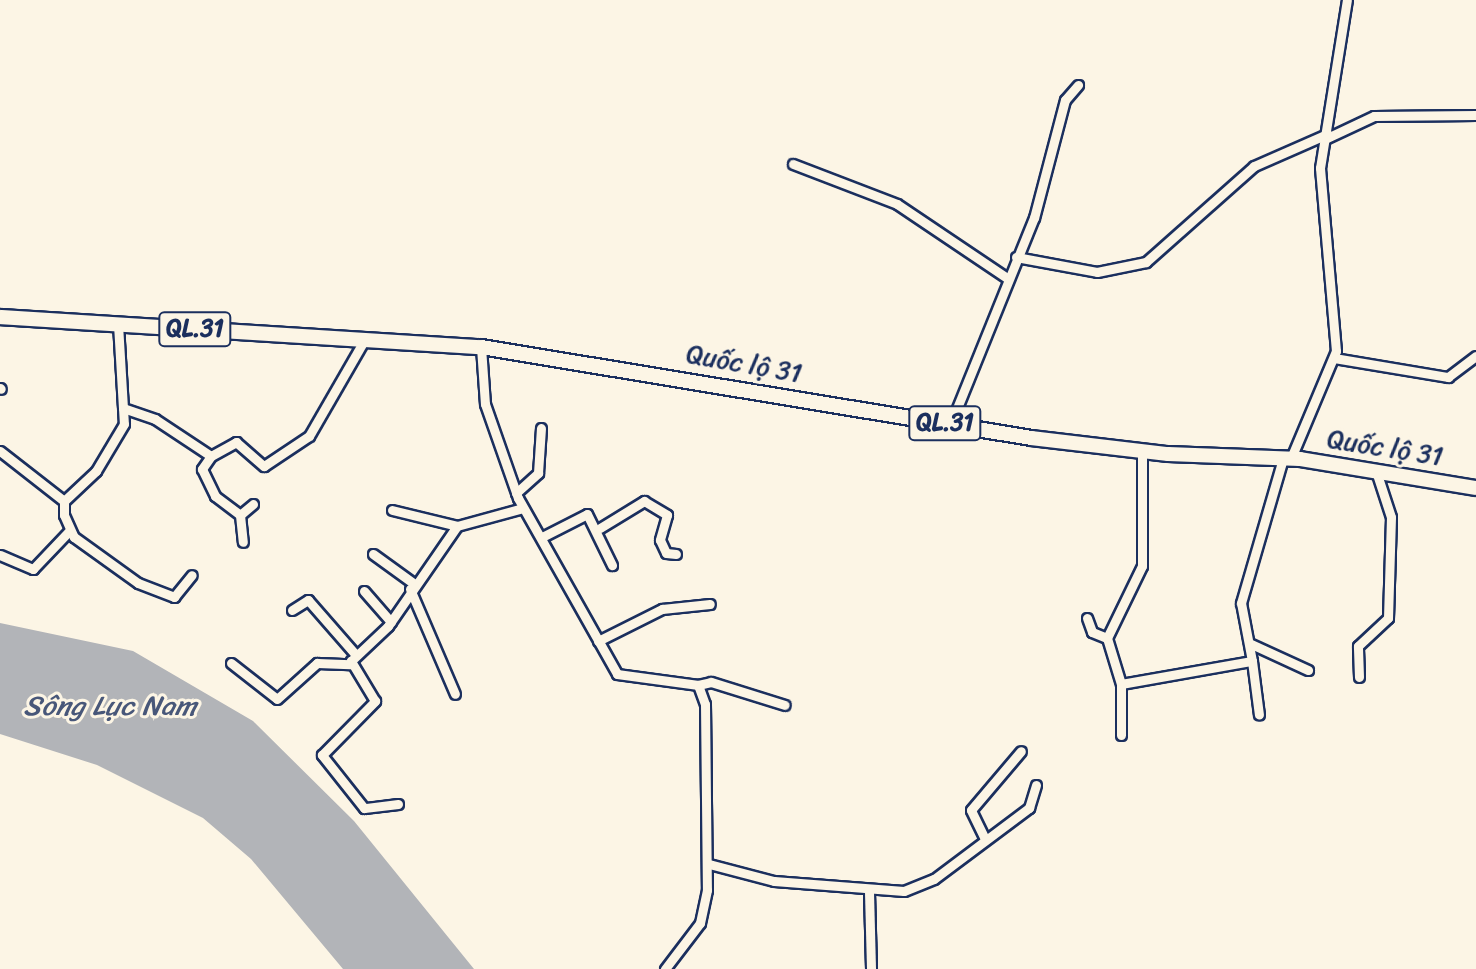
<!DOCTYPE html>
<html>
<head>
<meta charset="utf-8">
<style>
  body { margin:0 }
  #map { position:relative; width:1476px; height:969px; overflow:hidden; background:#fcf5e5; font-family:Sriracha,sans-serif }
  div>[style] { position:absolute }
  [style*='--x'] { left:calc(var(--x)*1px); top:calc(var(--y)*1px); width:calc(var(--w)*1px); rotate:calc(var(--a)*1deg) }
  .water>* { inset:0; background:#b2b4b8 }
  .roads { filter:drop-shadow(2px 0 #1b2f5e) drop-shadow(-2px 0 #1b2f5e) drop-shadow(0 2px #1b2f5e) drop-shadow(0 -2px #1b2f5e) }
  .minor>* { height:9px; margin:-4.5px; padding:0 4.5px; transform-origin:4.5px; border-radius:4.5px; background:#fcf5e5 }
  .highway>* { height:14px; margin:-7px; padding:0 7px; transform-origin:7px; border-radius:7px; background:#fcf5e5 }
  span { translate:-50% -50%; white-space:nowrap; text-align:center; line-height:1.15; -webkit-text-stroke:6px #fcf5e5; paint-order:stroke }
  .shield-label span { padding:2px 6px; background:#fcf5e5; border:2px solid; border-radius:6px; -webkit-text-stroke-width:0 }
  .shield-label { font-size:24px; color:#1b2f5e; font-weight:700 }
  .street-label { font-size:26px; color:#1b2f5e }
  .water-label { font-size:28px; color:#485779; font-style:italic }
</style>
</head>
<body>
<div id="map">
  <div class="water">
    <div style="clip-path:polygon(0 623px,133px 651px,253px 721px,354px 821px,474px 969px,343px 969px,251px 859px,203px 818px,97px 765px,0 734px)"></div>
  </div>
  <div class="roads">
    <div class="minor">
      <div style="--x:1327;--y:138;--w:52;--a:-25.1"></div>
      <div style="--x:1374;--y:116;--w:102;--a:-0.6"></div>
      <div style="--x:793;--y:164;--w:111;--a:21"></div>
      <div style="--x:897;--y:204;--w:133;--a:33.9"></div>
      <div style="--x:1016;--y:257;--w:82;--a:10.5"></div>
      <div style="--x:1097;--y:272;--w:50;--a:-11.5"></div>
      <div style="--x:1146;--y:262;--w:144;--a:-41.6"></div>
      <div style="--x:1254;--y:166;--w:80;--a:-23.7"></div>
      <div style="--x:118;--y:324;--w:100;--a:86.6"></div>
      <div style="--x:124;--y:424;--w:55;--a:120.8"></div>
      <div style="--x:96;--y:471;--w:44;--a:136.8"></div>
      <div style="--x:64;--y:501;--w:14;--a:90"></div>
      <div style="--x:64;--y:515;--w:24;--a:66"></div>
      <div style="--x:74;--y:537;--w:79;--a:35.7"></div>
      <div style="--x:138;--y:583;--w:39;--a:21"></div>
      <div style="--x:174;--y:597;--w:28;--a:-51"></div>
      <div style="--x:481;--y:347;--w:57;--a:86"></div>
      <div style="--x:485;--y:404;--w:100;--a:70.7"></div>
      <div style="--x:518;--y:498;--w:202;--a:60.6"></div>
      <div style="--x:617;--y:674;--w:82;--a:7.7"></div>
      <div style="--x:698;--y:685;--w:20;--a:70"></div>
      <div style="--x:705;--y:704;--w:186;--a:89.4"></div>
      <div style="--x:707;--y:890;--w:34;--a:102"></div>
      <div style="--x:700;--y:923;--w:58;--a:127.3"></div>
      <div style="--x:1334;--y:358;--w:116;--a:9.5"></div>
      <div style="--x:1448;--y:377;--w:35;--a:-37"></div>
      <div style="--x:0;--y:388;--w:1;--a:45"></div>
      <div style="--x:123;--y:408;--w:34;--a:19"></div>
      <div style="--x:155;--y:419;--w:67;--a:33.5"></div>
      <div style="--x:211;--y:456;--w:29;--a:-29"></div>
      <div style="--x:236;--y:442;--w:37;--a:41"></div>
      <div style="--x:264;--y:466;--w:54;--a:-33.7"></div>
      <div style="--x:309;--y:436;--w:112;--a:-60"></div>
      <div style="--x:951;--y:423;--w:221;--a:-68"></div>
      <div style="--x:1034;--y:218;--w:122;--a:-75.3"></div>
      <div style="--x:1065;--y:100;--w:20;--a:-49"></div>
      <div style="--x:0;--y:451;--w:81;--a:38"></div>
      <div style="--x:211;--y:456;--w:16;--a:125"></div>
      <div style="--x:202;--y:469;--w:30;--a:64"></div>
      <div style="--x:215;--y:496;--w:31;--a:37"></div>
      <div style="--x:240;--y:515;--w:17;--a:-40"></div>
      <div style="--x:1291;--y:458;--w:116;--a:-67.2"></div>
      <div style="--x:1336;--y:351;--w:184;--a:-95"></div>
      <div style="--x:1320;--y:168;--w:170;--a:-80.9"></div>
      <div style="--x:516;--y:493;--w:30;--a:-42"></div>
      <div style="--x:538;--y:473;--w:45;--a:-86.2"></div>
      <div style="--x:392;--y:510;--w:67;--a:13.8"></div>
      <div style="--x:240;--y:515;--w:27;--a:84"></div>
      <div style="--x:600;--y:528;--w:52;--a:-31.5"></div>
      <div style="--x:644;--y:501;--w:27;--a:31"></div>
      <div style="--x:667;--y:515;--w:26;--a:106"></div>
      <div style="--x:660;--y:540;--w:14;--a:65"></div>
      <div style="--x:666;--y:553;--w:10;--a:6"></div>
      <div style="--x:544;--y:536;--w:48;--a:-27.1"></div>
      <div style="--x:587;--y:514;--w:57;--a:63.9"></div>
      <div style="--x:373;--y:554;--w:49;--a:35.9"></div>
      <div style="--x:0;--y:555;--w:36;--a:23"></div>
      <div style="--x:33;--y:569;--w:52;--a:-46.5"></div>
      <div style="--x:410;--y:589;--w:114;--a:66.8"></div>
      <div style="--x:364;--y:591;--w:41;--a:48.9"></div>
      <div style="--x:292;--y:610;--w:19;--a:-32"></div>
      <div style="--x:308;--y:600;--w:73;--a:48.9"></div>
      <div style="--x:1087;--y:618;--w:15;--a:70"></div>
      <div style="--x:1092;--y:632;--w:16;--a:22"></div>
      <div style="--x:1107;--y:638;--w:48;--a:73.1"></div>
      <div style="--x:1107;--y:638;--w:80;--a:-64.1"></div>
      <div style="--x:1142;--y:566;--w:115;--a:-90"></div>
      <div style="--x:598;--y:641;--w:72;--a:-26.6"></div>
      <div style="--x:662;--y:609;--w:48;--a:-5.9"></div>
      <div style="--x:1249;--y:643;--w:65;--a:24.6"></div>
      <div style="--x:1252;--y:661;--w:54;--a:82.6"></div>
      <div style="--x:231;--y:663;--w:58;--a:38"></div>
      <div style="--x:277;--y:699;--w:54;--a:-42"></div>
      <div style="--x:317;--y:663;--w:33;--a:2"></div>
      <div style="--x:1359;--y:677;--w:31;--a:-92"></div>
      <div style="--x:1358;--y:646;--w:41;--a:-43"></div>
      <div style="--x:1388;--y:618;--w:101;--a:-88.3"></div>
      <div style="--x:1391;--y:517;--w:48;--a:-108.1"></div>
      <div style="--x:698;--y:685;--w:13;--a:-13"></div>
      <div style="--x:711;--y:682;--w:77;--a:17.3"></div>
      <div style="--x:1121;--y:735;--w:51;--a:-90"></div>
      <div style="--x:1121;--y:684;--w:133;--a:-10"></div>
      <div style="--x:1252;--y:661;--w:59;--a:-100.7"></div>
      <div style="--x:1241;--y:603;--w:151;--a:-73.8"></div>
      <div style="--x:398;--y:804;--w:34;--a:173"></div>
      <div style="--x:364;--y:808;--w:68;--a:-128.4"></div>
      <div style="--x:322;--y:755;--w:76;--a:-45.5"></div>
      <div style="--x:375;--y:701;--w:47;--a:-121"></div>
      <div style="--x:351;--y:661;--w:51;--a:-43.4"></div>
      <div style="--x:388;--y:626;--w:121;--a:-55.4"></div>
      <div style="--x:457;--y:526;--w:68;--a:-15.3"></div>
      <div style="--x:985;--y:839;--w:32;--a:-116"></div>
      <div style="--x:971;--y:810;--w:77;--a:-49.7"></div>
      <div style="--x:709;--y:864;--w:67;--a:14.7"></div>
      <div style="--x:774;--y:881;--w:130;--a:4.4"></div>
      <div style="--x:904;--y:891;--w:32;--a:-22"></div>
      <div style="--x:934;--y:879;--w:119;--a:-36.8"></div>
      <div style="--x:1029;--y:808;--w:24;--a:-73"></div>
      <div style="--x:869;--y:892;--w:77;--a:88.5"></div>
    </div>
    <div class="highway">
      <div style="--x:0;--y:317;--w:482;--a:3.6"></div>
      <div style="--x:481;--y:347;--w:557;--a:9.39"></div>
      <div style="--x:1031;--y:438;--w:138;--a:6.7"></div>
      <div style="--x:1168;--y:454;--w:132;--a:2.2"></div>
      <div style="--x:1300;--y:459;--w:178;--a:9.4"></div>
    </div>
  </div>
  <div class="shield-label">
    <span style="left:195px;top:329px">QL.31</span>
    <span style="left:945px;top:423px">QL.31</span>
  </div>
  <div class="street-label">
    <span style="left:744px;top:364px;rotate:10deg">Quốc lộ 31</span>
    <span style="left:1385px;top:448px;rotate:9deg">Quốc lộ 31</span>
  </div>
  <div class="water-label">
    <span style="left:110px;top:706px">Sông Lục Nam</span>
  </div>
</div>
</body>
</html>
